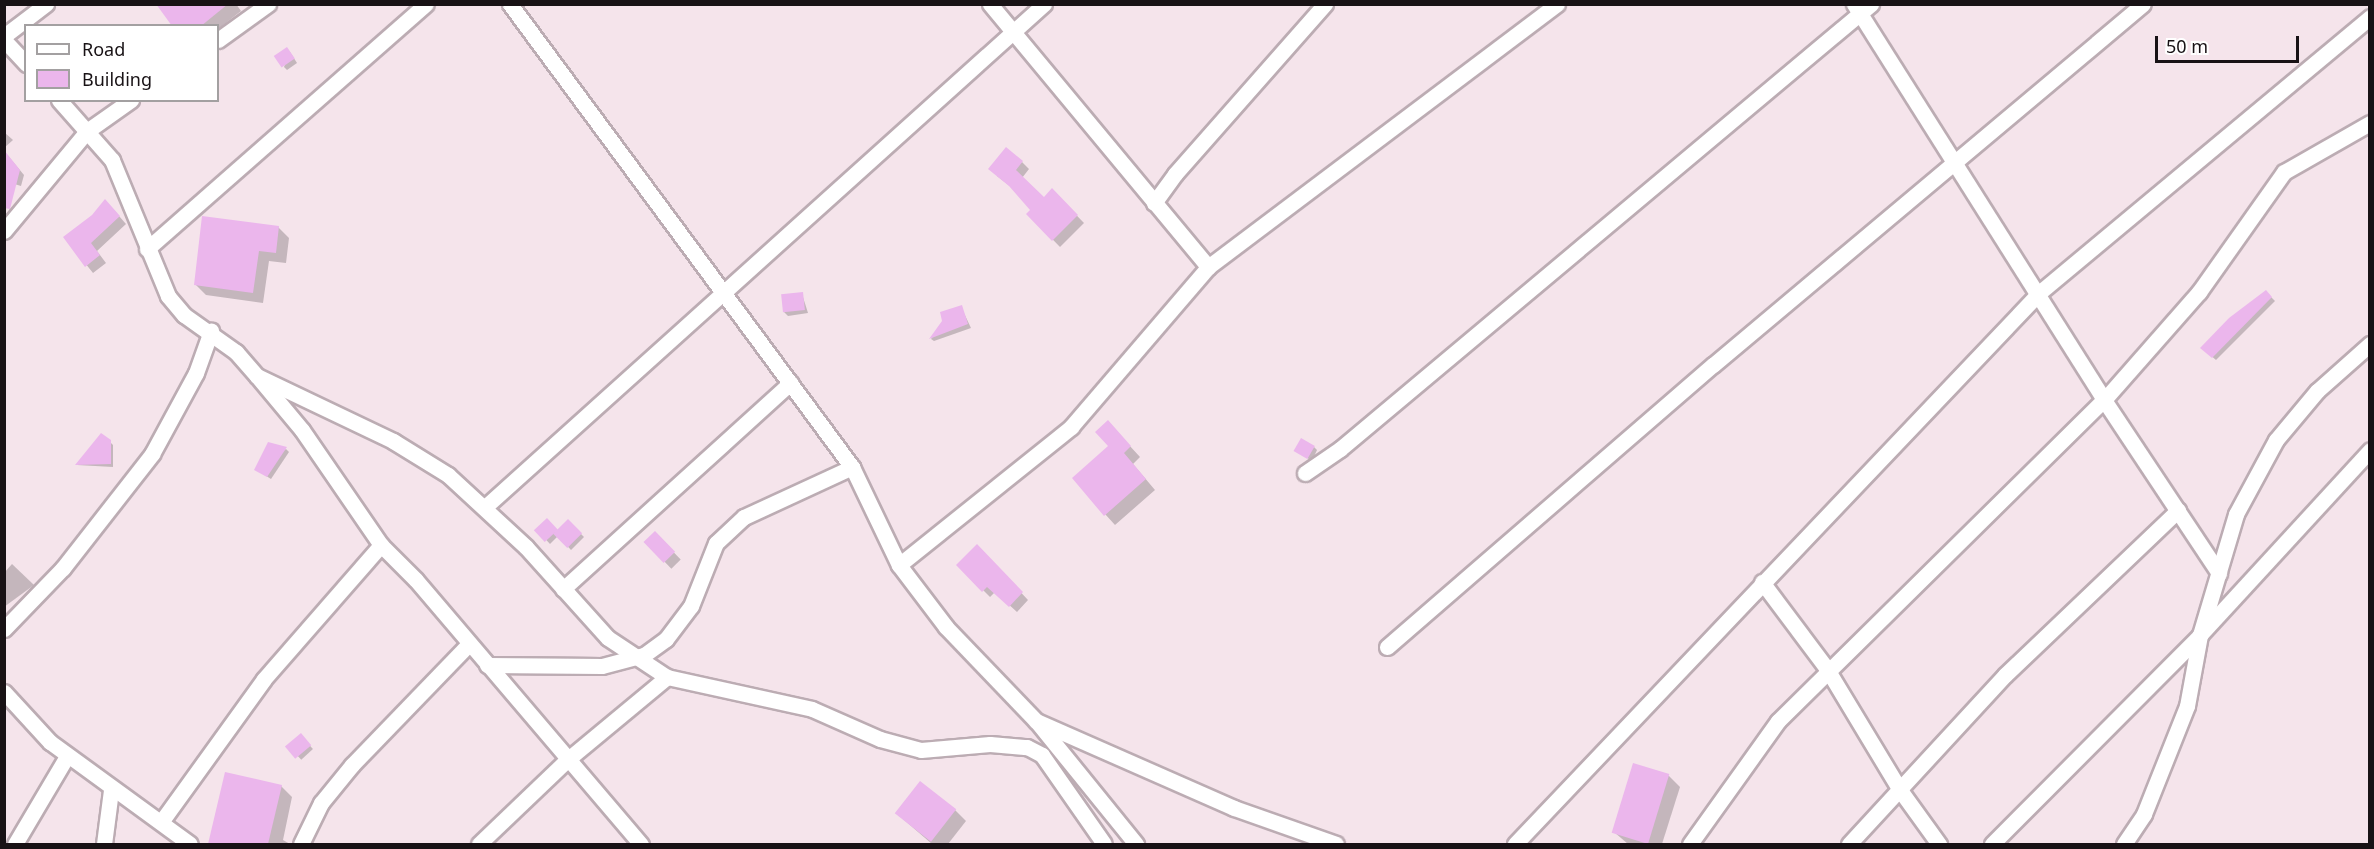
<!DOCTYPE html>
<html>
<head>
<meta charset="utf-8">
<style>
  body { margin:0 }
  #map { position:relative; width:2374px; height:849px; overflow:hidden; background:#f5e4eb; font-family:"Noto Sans",sans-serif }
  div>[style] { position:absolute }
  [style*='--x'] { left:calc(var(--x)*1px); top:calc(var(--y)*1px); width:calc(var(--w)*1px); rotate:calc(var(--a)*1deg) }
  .shadow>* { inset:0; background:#0003; transform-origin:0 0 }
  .building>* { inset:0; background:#ebb6ec; transform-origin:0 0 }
  .roads { filter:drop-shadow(2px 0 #bcacb3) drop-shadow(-2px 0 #bcacb3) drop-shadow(0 2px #bcacb3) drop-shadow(0 -2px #bcacb3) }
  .street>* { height:15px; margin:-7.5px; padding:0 7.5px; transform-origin:7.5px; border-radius:7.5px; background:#fff }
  span { translate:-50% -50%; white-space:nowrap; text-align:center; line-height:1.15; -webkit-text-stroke:5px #fff; paint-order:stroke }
  .frame { position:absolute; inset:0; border:6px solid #181215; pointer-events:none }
  .legend { position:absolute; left:24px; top:24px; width:195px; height:78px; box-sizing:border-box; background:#fff; border:2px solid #a3a0a1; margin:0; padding:8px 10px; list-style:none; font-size:18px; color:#181215 }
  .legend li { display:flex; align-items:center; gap:12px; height:30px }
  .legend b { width:30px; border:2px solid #a3a0a1 }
  .scale { position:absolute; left:2155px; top:36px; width:144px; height:27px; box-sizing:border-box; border:3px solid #181215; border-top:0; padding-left:8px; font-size:18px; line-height:21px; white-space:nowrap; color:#181215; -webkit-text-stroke:4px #fff; paint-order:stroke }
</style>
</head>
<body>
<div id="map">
  <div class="shadow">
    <div style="clip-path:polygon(158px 4px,236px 4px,241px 11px,218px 29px,218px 26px,173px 26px)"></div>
    <div style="clip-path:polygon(290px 52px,297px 63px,287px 70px,284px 67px)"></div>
    <div style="clip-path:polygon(4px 132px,13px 140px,4px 148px)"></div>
    <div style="clip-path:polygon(4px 151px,24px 175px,21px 186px,11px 183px)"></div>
    <div style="clip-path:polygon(1022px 162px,1029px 169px,1022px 178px,1044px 199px,1052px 190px,1084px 223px,1060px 247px,1028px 214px,1032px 210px,1015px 190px,997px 176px)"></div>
    <div style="clip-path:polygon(112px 208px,126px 224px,97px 251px,106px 263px,93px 273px,65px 238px)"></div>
    <div style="clip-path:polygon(278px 227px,289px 238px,286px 263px,269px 261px,263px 303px,206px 295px,195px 284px)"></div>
    <div style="clip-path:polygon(2266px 292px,2275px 301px,2216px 360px,2202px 348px)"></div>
    <div style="clip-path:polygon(802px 294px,808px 313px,788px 316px,784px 312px)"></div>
    <div style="clip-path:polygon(961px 307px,971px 328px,934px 341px,931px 339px,944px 321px)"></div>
    <div style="clip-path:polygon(1118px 433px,1140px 457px,1133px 464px,1155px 490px,1115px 525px,1105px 514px,1110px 446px)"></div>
    <div style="clip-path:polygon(110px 442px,113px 445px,113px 467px,77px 465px)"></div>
    <div style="clip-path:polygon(1314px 447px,1317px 450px,1312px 461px,1296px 451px)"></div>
    <div style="clip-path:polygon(286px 449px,289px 452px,271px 479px,255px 469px)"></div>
    <div style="clip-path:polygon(568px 521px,584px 537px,571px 550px,558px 536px,550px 544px,537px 530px,558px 532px)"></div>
    <div style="left:655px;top:533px;width:37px;height:13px;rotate:46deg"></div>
    <div style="clip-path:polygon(977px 546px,1028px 600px,1017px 612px,995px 592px,990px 597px,958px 565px)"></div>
    <div style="clip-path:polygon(12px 564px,34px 585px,4px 607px,4px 573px)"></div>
    <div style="left:300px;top:735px;width:19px;height:16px;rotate:47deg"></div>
    <div style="clip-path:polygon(1634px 765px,1669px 776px,1680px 787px,1662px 844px,1628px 844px,1614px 832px)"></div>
    <div style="clip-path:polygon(281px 786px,292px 797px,283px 840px,290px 844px,210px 843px)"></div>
    <div style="clip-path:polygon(955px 810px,966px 821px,948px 844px,932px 844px,896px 813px)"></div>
  </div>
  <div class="building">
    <div style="clip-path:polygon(156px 4px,228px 4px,201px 26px,172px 26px)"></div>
    <div style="left:287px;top:47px;width:14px;height:16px;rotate:56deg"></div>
    <div style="clip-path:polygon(1006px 147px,1023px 161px,1016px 170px,1044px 197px,1052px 188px,1078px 215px,1052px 241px,1026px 214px,1030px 210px,1009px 186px,988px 169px)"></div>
    <div style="clip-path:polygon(4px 150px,20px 170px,10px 209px,4px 208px)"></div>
    <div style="clip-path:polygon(105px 199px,120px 216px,91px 243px,100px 255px,85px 267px,63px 237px,92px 215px)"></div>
    <div style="clip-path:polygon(202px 216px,279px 226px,276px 253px,259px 251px,253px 293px,194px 285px)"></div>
    <div style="clip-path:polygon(2266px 290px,2272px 297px,2212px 358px,2200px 348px,2229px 318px)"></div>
    <div style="left:803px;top:292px;width:18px;height:22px;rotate:84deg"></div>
    <div style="clip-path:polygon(962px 305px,968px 324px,929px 339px,942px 321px,940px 312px)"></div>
    <div style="clip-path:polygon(1108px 420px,1131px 446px,1124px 453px,1146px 479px,1104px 516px,1072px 478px,1108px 446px,1095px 432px)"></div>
    <div style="clip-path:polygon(101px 433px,111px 440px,111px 464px,75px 465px)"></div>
    <div style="left:1301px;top:438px;width:16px;height:15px;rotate:30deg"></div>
    <div style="clip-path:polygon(268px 442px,287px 447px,267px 477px,254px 470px)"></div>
    <div style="left:547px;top:518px;width:16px;height:18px;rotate:47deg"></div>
    <div style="left:568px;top:519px;width:20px;height:21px;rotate:45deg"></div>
    <div style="left:655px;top:531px;width:29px;height:16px;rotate:46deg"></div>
    <div style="clip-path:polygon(977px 544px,1023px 592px,1009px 607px,987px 587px,982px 592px,956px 565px)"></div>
    <div style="left:301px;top:733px;width:16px;height:21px;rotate:50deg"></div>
    <div style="left:1633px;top:763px;width:38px;height:73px;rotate:17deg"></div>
    <div style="clip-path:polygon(225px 772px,282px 785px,268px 844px,208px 844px)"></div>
    <div style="left:920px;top:781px;width:46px;height:41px;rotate:38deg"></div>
  </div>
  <div class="roads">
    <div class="street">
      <div style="--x:510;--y:4;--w:576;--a:53.55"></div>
      <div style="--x:852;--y:467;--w:109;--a:64.4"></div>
      <div style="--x:899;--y:565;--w:78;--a:52.8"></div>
      <div style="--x:946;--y:627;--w:130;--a:46.2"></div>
      <div style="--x:1036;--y:721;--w:216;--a:23.7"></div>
      <div style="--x:1234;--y:808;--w:108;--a:19.4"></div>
      <div style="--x:990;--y:4;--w:342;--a:50.3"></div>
      <div style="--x:1854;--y:4;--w:468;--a:57.7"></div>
      <div style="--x:2104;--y:400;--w:208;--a:56.4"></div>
      <div style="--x:4;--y:36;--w:53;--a:-37.3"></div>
      <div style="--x:4;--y:40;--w:33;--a:47"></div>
      <div style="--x:218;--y:40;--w:62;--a:-35.8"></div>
      <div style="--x:59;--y:100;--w:80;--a:48.5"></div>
      <div style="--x:112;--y:160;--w:147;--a:67.6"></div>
      <div style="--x:168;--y:296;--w:25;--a:50"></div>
      <div style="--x:184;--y:315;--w:64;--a:35.4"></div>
      <div style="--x:236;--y:352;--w:32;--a:49"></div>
      <div style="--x:257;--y:376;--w:70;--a:50.2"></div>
      <div style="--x:302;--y:430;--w:140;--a:55.5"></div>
      <div style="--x:381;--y:545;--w:49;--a:45"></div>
      <div style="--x:416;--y:580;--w:347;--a:49.6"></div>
      <div style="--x:1154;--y:203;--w:36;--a:-54"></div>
      <div style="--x:1175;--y:174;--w:227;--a:-48.6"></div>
      <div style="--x:4;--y:231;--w:130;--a:-50.3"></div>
      <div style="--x:87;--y:131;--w:54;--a:-35.2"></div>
      <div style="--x:147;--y:249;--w:371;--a:-41.3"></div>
      <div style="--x:257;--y:376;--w:151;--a:25.5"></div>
      <div style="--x:393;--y:441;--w:65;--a:31.7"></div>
      <div style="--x:448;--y:475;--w:106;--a:42.7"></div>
      <div style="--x:526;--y:547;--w:122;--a:48"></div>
      <div style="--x:608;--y:638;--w:71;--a:33.5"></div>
      <div style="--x:667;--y:677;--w:148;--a:12.4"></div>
      <div style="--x:812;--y:709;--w:74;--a:23.8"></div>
      <div style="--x:880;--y:739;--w:42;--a:15"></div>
      <div style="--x:921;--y:750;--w:69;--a:-5"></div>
      <div style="--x:990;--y:744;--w:37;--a:5"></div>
      <div style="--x:1027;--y:747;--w:17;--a:28"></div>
      <div style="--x:1042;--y:755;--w:108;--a:55.1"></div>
      <div style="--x:1305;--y:473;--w:42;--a:-34.4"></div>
      <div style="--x:1340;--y:449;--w:693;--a:-39.96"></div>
      <div style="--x:485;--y:507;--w:752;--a:-41.98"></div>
      <div style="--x:899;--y:565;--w:221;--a:-38.7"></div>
      <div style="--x:1071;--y:427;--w:211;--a:-49.4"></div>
      <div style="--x:1208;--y:267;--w:437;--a:-37"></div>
      <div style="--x:1762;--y:582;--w:109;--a:53.2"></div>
      <div style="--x:1827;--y:669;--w:141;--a:58.9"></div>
      <div style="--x:1900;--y:790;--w:67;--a:54.2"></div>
      <div style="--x:563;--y:589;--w:307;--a:-42.2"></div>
      <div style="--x:4;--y:629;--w:85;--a:-46"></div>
      <div style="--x:63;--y:568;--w:145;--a:-52"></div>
      <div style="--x:152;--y:454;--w:92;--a:-61.5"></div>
      <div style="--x:196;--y:373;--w:45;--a:-70.3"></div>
      <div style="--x:1387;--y:647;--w:431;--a:-40.9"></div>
      <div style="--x:1713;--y:365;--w:561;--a:-40.01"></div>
      <div style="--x:487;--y:665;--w:115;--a:0.5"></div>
      <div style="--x:602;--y:666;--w:43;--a:-14.7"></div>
      <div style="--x:644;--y:655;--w:27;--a:-36"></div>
      <div style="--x:666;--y:639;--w:41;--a:-52.9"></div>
      <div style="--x:691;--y:606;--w:68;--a:-68.4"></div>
      <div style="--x:716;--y:543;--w:38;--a:-43"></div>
      <div style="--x:744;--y:517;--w:119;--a:-24.8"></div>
      <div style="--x:4;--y:692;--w:68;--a:47.4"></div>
      <div style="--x:50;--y:742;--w:173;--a:36.1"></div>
      <div style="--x:1038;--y:723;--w:156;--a:51"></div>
      <div style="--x:161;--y:822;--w:176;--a:-54.2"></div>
      <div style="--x:264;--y:679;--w:178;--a:-48.9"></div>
      <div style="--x:15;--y:844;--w:102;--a:-59.4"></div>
      <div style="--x:104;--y:844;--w:54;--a:-82.6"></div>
      <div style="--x:301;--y:844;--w:46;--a:-64"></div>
      <div style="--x:321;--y:803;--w:49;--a:-50.8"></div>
      <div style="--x:352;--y:765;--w:168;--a:-46"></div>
      <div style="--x:479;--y:844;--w:122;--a:-43.7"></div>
      <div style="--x:567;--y:760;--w:130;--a:-39.7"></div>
      <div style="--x:1515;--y:844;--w:760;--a:-46.44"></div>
      <div style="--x:2039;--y:293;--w:431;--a:-39.8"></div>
      <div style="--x:1690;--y:844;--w:151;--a:-54.4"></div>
      <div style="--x:1778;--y:721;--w:458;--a:-44.6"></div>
      <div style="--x:2104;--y:400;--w:144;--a:-48.7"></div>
      <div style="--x:2199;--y:292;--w:147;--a:-54.7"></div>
      <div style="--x:2284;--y:172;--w:99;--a:-29.7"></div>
      <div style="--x:1849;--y:844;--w:230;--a:-47.3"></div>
      <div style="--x:2005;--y:675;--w:239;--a:-43.6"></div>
      <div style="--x:1992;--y:844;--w:295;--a:-45.1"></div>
      <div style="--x:2200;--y:635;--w:251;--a:-47.4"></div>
      <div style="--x:2124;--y:844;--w:36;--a:-56"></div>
      <div style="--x:2144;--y:814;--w:116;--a:-68.3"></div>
      <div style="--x:2187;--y:706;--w:72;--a:-79.6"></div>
      <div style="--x:2200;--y:635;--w:126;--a:-73.4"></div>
      <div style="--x:2236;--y:514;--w:84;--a:-61.6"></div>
      <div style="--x:2276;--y:440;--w:64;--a:-50.1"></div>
      <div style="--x:2317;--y:391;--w:71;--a:-41.6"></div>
    </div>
  </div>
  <div class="frame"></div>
  <ul class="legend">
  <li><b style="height:8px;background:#fff"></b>Road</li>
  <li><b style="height:16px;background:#ebb6ec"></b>Building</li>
  </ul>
  <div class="scale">50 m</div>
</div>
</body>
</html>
